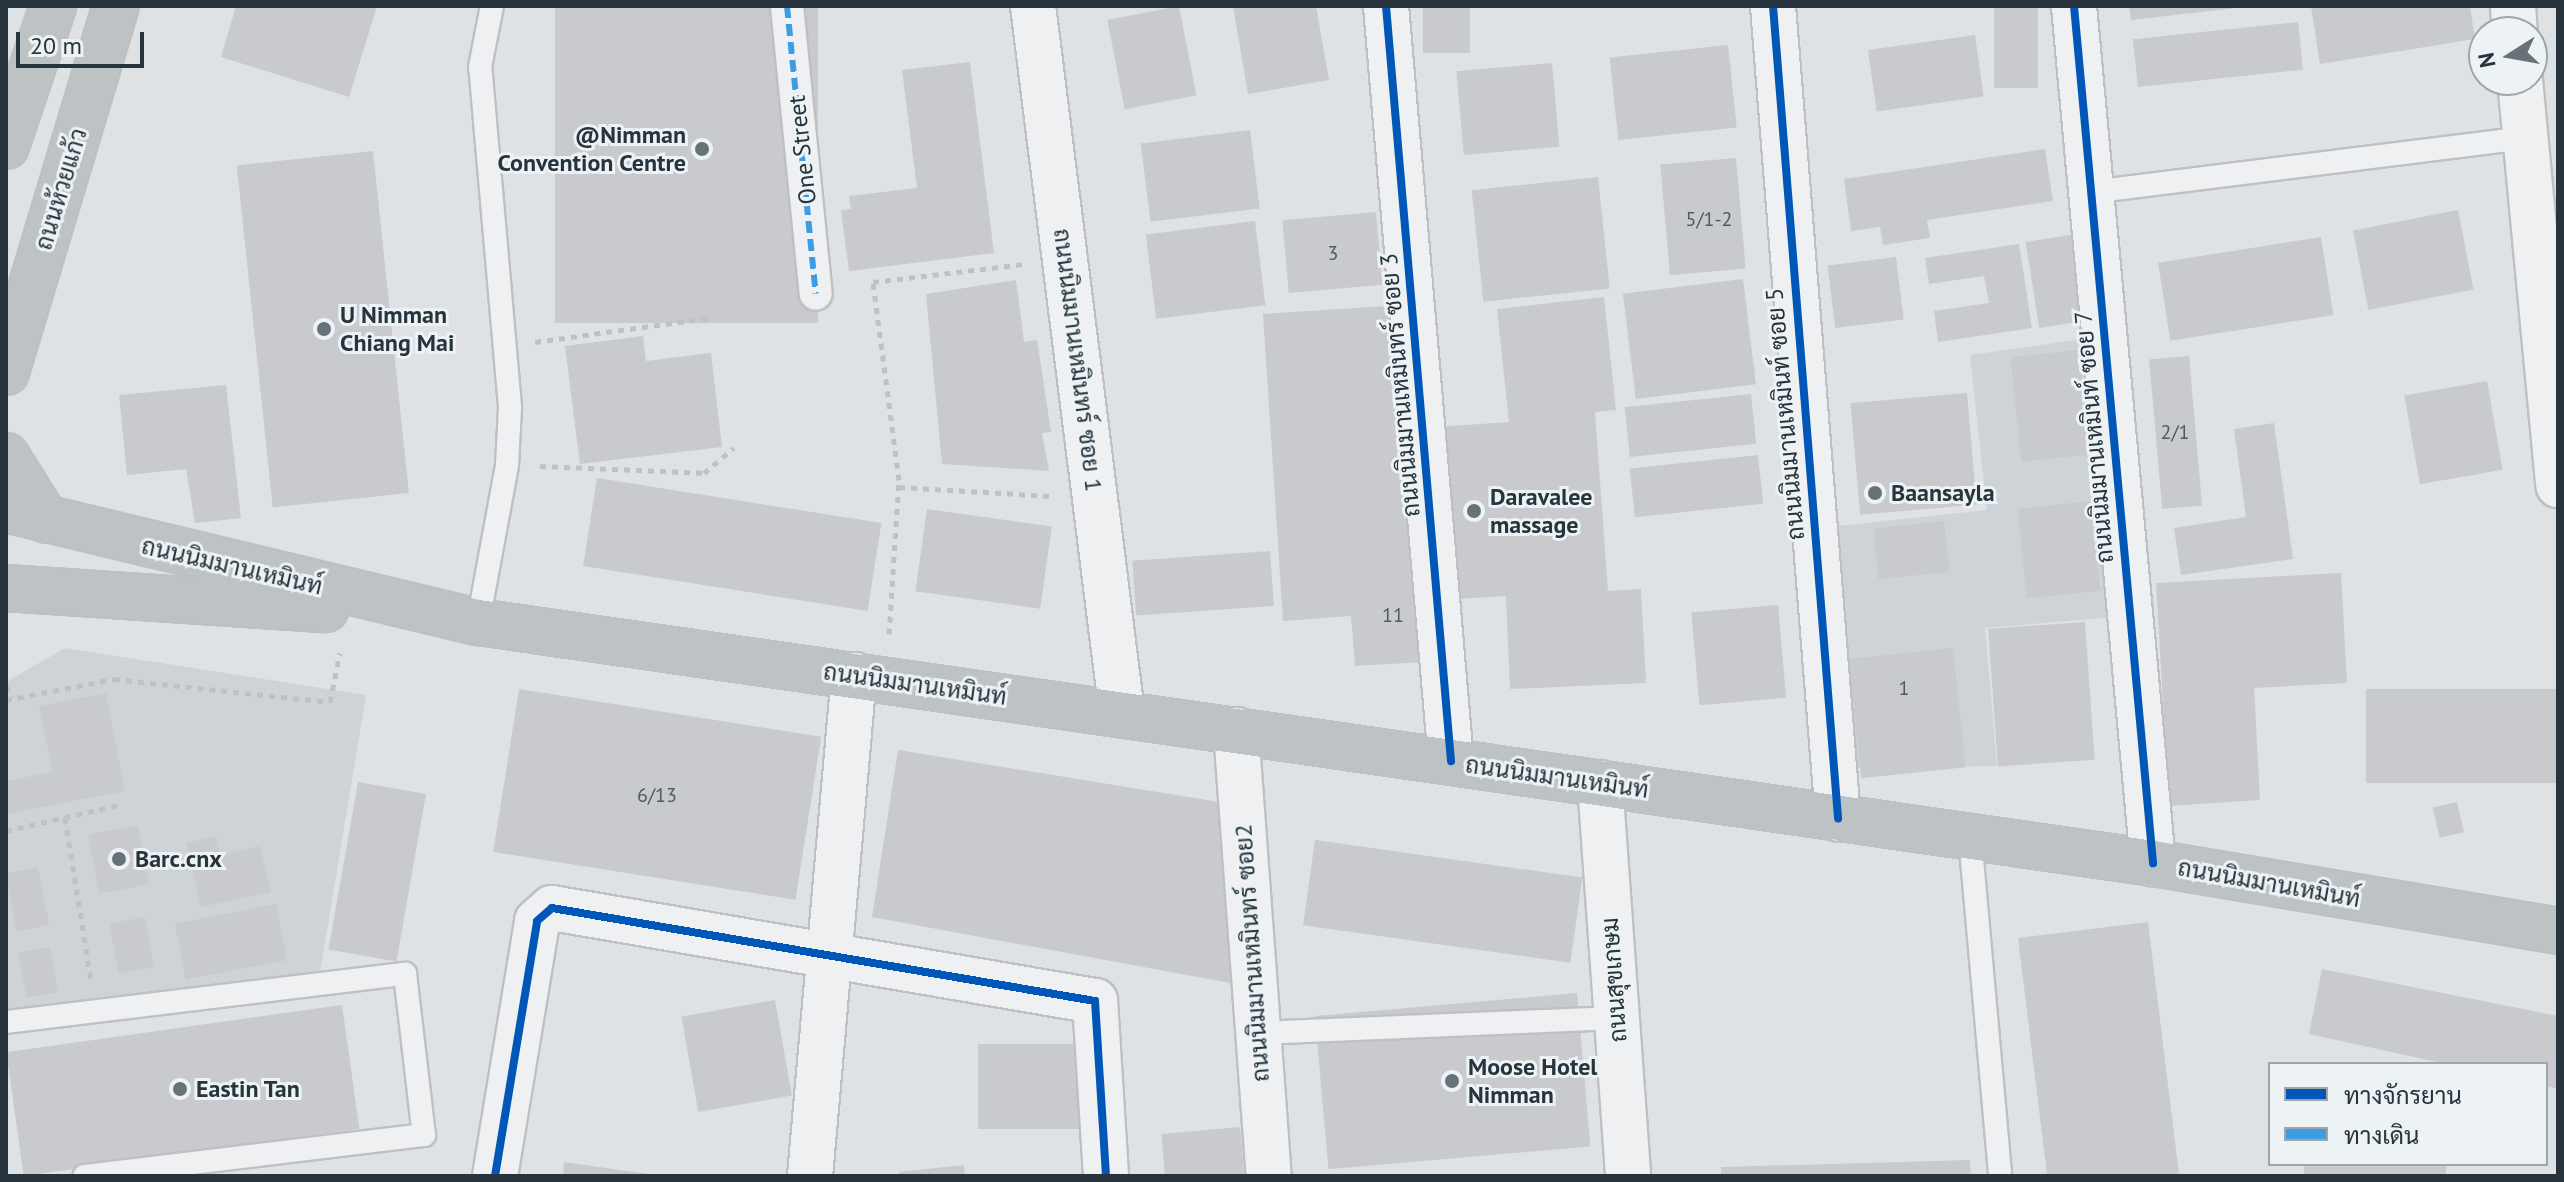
<!DOCTYPE html>
<html>
<head>
<meta charset="utf-8">
<style>
  body { margin:0 }
  #map { position:relative; width:2564px; height:1182px; overflow:hidden; background:#dfe2e5; font-family:"PT Sans",Sarabun,sans-serif }
  div>[style] { position:absolute }
  [style*='--x'] { left:calc(var(--x)*1px); top:calc(var(--y)*1px); width:calc(var(--w)*1px); rotate:calc(var(--a)*1deg) }
  .built>* { inset:0; background:#ced3d8 }
  .building>* { inset:0; background:#c8cacd; transform-origin:0 0 }
  .path>* { height:5px; margin-top:-2.5px; transform-origin:0; background:repeating-linear-gradient(90deg,#bec2c5 0 6px,transparent 0 12px) }
  .roads { filter:drop-shadow(2px 0 #bec0c3) drop-shadow(-2px 0 #bec0c3) drop-shadow(0 2px #bec0c3) drop-shadow(0 -2px #bec0c3) }
  .service>* { height:22px; margin:-11px; padding:0 11px; transform-origin:11px; border-radius:11px; background:#eff0f1 }
  .pedestrian>* { height:32px; margin:-16px; padding:0 16px; transform-origin:16px; border-radius:16px; background:#eff0f1 }
  .minor>* { height:44px; margin:-22px; padding:0 22px; transform-origin:22px; border-radius:22px; background:#eff0f1 }
  .secondary>* { height:44px; margin:-22px; padding:0 22px; transform-origin:22px; border-radius:22px; background:#bdc2c4 }
  .quiet>* { height:6px; margin-top:-3px; transform-origin:0; background:repeating-linear-gradient(90deg,#3d9de3 0 12px,transparent 0 18px) }
  .cycleway>* { height:8px; margin:-4px; padding:0 4px; transform-origin:4px; border-radius:4px; background:#0057b8 }
  .dots>* { width:22px; height:22px; translate:-50% -50%; box-sizing:border-box; border:4px solid #edf2f4; border-radius:50% }
  span { translate:-50% -50%; white-space:nowrap; text-align:center; line-height:1.15; -webkit-text-stroke:6px #edf2f4; paint-order:stroke }
  .number-label { font-size:20px; color:#505a62 }
  .number-label span { -webkit-text-stroke-width:0 }
  .poi-label { font-size:24px; color:#27343d; font-weight:700 }
  .right { translate:-100% -50%; text-align:right }
  .left { translate:0 -50%; text-align:left }
  .street-label { font-size:24px; color:#27343d }
  .frame { position:absolute; inset:0; border:8px solid #27343d; pointer-events:none }
  .legend { position:absolute; left:2268px; top:1062px; width:280px; height:104px; box-sizing:border-box; background:#edf2f4; border:2px solid #9ea6ab; margin:0; padding:10px 14px; list-style:none; font-size:24px; color:#27343d }
  .legend li { display:flex; align-items:center; gap:16px; height:40px }
  .legend b { width:40px; border:2px solid #9ea6ab }
  .north { position:absolute; left:2468px; top:16px; width:80px; height:80px; box-sizing:border-box; background:#edf2f4; border:2px solid #9ea6ab; border-radius:50%; rotate:259deg; font-size:22px; font-weight:700; line-height:32px; text-align:center; color:#27343d }
  .north::after { content:''; display:block; margin:auto; width:28px; height:36px; background:#677178; clip-path:polygon(50% 0,100% 100%,50% 72%,0 100%) }
  .scale { position:absolute; left:16px; top:32px; width:128px; height:36px; box-sizing:border-box; border:4px solid #27343d; border-top:0; padding-left:10px; font-size:24px; line-height:28px; white-space:nowrap; color:#27343d; -webkit-text-stroke:6px #edf2f4; paint-order:stroke }
</style>
</head>
<body>
<div id="map">
  <div class="built">
    <div style="clip-path:polygon(2090px 338px,2116px 617px,1985px 628px,1997px 766px,1856px 768px,1838px 526px,1987px 510px,1970px 355px)"></div>
    <div style="clip-path:polygon(65px 648px,366px 695px,319px 979px,6px 1021px,6px 682px)"></div>
  </div>
  <div class="building">
    <div style="clip-path:polygon(236px 6px,377px 6px,349px 97px,221px 57px)"></div>
    <div style="left:555px;top:6px;width:263px;height:317px"></div>
    <div style="left:1179px;top:6px;width:91px;height:73px;rotate:79deg"></div>
    <div style="clip-path:polygon(1233px 6px,1316px 6px,1329px 80px,1248px 94px)"></div>
    <div style="left:1423px;top:6px;width:47px;height:47px"></div>
    <div style="left:1994px;top:6px;width:44px;height:82px"></div>
    <div style="clip-path:polygon(2129px 6px,2236px 6px,2236px 8px,2131px 20px)"></div>
    <div style="clip-path:polygon(2311px 6px,2470px 6px,2475px 39px,2320px 64px)"></div>
    <div style="left:2298px;top:22px;width:48px;height:166px;rotate:84deg"></div>
    <div style="left:1975px;top:35px;width:62px;height:108px;rotate:82deg"></div>
    <div style="left:1728px;top:45px;width:83px;height:119px;rotate:84deg"></div>
    <div style="clip-path:polygon(970px 62px,994px 253px,849px 271px,841px 210px,851px 209px,849px 196px,917px 188px,902px 70px)"></div>
    <div style="left:1552px;top:63px;width:84px;height:96px;rotate:85deg"></div>
    <div style="left:1250px;top:130px;width:79px;height:110px;rotate:83deg"></div>
    <div style="clip-path:polygon(2045px 149px,2053px 201px,1927px 220px,1930px 238px,1883px 245px,1880px 227px,1851px 231px,1844px 179px)"></div>
    <div style="left:373px;top:151px;width:344px;height:137px;rotate:84deg"></div>
    <div style="left:1736px;top:158px;width:111px;height:76px;rotate:85deg"></div>
    <div style="left:1598px;top:177px;width:112px;height:127px;rotate:84deg"></div>
    <div style="left:2458px;top:210px;width:81px;height:107px;rotate:79deg"></div>
    <div style="left:1376px;top:212px;width:73px;height:94px;rotate:85deg"></div>
    <div style="left:1255px;top:221px;width:85px;height:110px;rotate:83deg"></div>
    <div style="left:2076px;top:234px;width:87px;height:51px;rotate:81deg"></div>
    <div style="left:2321px;top:237px;width:79px;height:165px;rotate:81deg"></div>
    <div style="clip-path:polygon(2019px 244px,2032px 328px,1938px 342px,1934px 311px,1989px 303px,1984px 276px,1929px 284px,1925px 258px)"></div>
    <div style="left:1896px;top:257px;width:63px;height:69px;rotate:83deg"></div>
    <div style="left:1743px;top:279px;width:106px;height:121px;rotate:83deg"></div>
    <div style="clip-path:polygon(1016px 280px,1024px 342px,1037px 340px,1051px 432px,1042px 433px,1049px 471px,942px 464px,926px 294px)"></div>
    <div style="clip-path:polygon(1604px 297px,1616px 410px,1595px 412px,1608px 591px,1641px 589px,1646px 683px,1510px 689px,1506px 596px,1441px 600px,1422px 428px,1509px 422px,1497px 309px)"></div>
    <div style="clip-path:polygon(1401px 305px,1425px 662px,1355px 666px,1351px 616px,1283px 621px,1263px 314px)"></div>
    <div style="clip-path:polygon(643px 336px,646px 361px,711px 353px,722px 447px,580px 464px,565px 346px)"></div>
    <div style="left:2079px;top:350px;width:105px;height:69px;rotate:84deg"></div>
    <div style="left:2189px;top:356px;width:150px;height:40px;rotate:85deg"></div>
    <div style="left:2487px;top:381px;width:90px;height:84px;rotate:80deg"></div>
    <div style="clip-path:polygon(226px 385px,241px 518px,195px 523px,186px 469px,127px 475px,119px 395px)"></div>
    <div style="left:1967px;top:393px;width:112px;height:117px;rotate:85deg"></div>
    <div style="left:1751px;top:394px;width:50px;height:127px;rotate:84deg"></div>
    <div style="clip-path:polygon(2274px 423px,2293px 559px,2181px 575px,2174px 528px,2246px 517px,2234px 429px)"></div>
    <div style="left:1758px;top:455px;width:49px;height:129px;rotate:84deg"></div>
    <div style="left:597px;top:478px;width:288px;height:89px;rotate:9deg"></div>
    <div style="left:2091px;top:501px;width:90px;height:74px;rotate:84deg"></div>
    <div style="left:927px;top:509px;width:126px;height:83px;rotate:8deg"></div>
    <div style="left:1944px;top:521px;width:51px;height:71px;rotate:84deg"></div>
    <div style="left:1270px;top:551px;width:55px;height:138px;rotate:86deg"></div>
    <div style="clip-path:polygon(2341px 573px,2347px 683px,2254px 688px,2260px 800px,2169px 806px,2156px 583px)"></div>
    <div style="left:1778px;top:605px;width:93px;height:87px;rotate:85deg"></div>
    <div style="left:2085px;top:622px;width:138px;height:97px;rotate:86deg"></div>
    <div style="left:1953px;top:648px;width:120px;height:105px;rotate:84deg"></div>
    <div style="left:519px;top:689px;width:306px;height:165px;rotate:9deg"></div>
    <div style="left:2558px;top:689px;width:94px;height:192px;rotate:90deg"></div>
    <div style="clip-path:polygon(106px 693px,125px 791px,6px 814px,6px 781px,53px 772px,39px 706px)"></div>
    <div style="clip-path:polygon(898px 750px,1219px 802px,1230px 983px,872px 917px)"></div>
    <div style="left:358px;top:782px;width:69px;height:170px;rotate:10deg"></div>
    <div style="left:2457px;top:802px;width:31px;height:25px;rotate:77deg"></div>
    <div style="left:138px;top:825px;width:60px;height:51px;rotate:79deg"></div>
    <div style="clip-path:polygon(216px 836px,220px 855px,260px 846px,271px 892px,201px 907px,186px 843px)"></div>
    <div style="left:1315px;top:840px;width:270px;height:86px;rotate:8deg"></div>
    <div style="left:38px;top:867px;width:59px;height:33px;rotate:79deg"></div>
    <div style="left:276px;top:904px;width:57px;height:103px;rotate:79deg"></div>
    <div style="left:145px;top:917px;width:51px;height:36px;rotate:80deg"></div>
    <div style="left:2148px;top:922px;width:256px;height:131px;rotate:83deg"></div>
    <div style="left:50px;top:947px;width:46px;height:32px;rotate:80deg"></div>
    <div style="clip-path:polygon(2322px 969px,2558px 1016px,2558px 1089px,2546px 1086px,2546px 1064px,2446px 1064px,2309px 1034px)"></div>
    <div style="left:1577px;top:993px;width:154px;height:263px;rotate:85deg"></div>
    <div style="left:775px;top:1000px;width:97px;height:95px;rotate:80deg"></div>
    <div style="left:342px;top:1005px;width:125px;height:339px;rotate:82deg"></div>
    <div style="left:978px;top:1044px;width:106px;height:85px"></div>
    <div style="left:1240px;top:1127px;width:49px;height:79px;rotate:85deg"></div>
    <div style="clip-path:polygon(1970px 1160px,1971px 1176px,1721px 1176px,1721px 1167px)"></div>
    <div style="clip-path:polygon(564px 1162px,648px 1174px,648px 1176px,563px 1176px)"></div>
    <div style="left:2304px;top:1164px;width:142px;height:12px"></div>
    <div style="clip-path:polygon(964px 1165px,965px 1176px,899px 1176px,899px 1172px)"></div>
  </div>
  <div class="path">
    <div style="--x:535;--y:342;--w:175;--a:-7.9"></div>
    <div style="--x:540;--y:466;--w:164;--a:2.4"></div>
    <div style="--x:704;--y:473;--w:39;--a:-40"></div>
    <div style="--x:899;--y:487;--w:151;--a:3.4"></div>
    <div style="--x:889;--y:634;--w:154;--a:-86.3"></div>
    <div style="--x:899;--y:480;--w:200;--a:-97.5"></div>
    <div style="--x:873;--y:282;--w:153;--a:-6.8"></div>
    <div style="--x:6;--y:686;--w:13;--a:61"></div>
    <div style="--x:6;--y:700;--w:110;--a:-11"></div>
    <div style="--x:114;--y:679;--w:217;--a:6.1"></div>
    <div style="--x:330;--y:702;--w:50;--a:-78.5"></div>
    <div style="--x:65;--y:818;--w:164;--a:80.9"></div>
    <div style="--x:6;--y:831;--w:116;--a:-13"></div>
  </div>
  <div class="roads">
    <div class="service">
      <div style="--x:2091;--y:192;--w:437;--a:-7.1"></div>
      <div style="--x:478;--y:622;--w:160;--a:-79.5"></div>
      <div style="--x:507;--y:465;--w:58;--a:-87"></div>
      <div style="--x:510;--y:407;--w:341;--a:-95"></div>
      <div style="--x:480;--y:67;--w:62;--a:-78.9"></div>
      <div style="--x:1970;--y:837;--w:340;--a:84.9"></div>
      <div style="--x:6;--y:1022;--w:402;--a:-6.9"></div>
      <div style="--x:405;--y:974;--w:162;--a:83.3"></div>
      <div style="--x:424;--y:1135;--w:342;--a:173.1"></div>
      <div style="--x:1258;--y:1033;--w:359;--a:-2.4"></div>
    </div>
    <div class="pedestrian">
      <div style="--x:787;--y:6;--w:289;--a:84.3"></div>
    </div>
    <div class="minor">
      <div style="--x:1033;--y:6;--w:713;--a:82.83"></div>
      <div style="--x:1386;--y:6;--w:758;--a:85.08"></div>
      <div style="--x:1773;--y:6;--w:815;--a:85.42"></div>
      <div style="--x:2074;--y:6;--w:861;--a:84.73"></div>
      <div style="--x:2513;--y:6;--w:26;--a:86"></div>
      <div style="--x:2520;--y:80;--w:407;--a:84.6"></div>
      <div style="--x:1236;--y:730;--w:447;--a:85.8"></div>
      <div style="--x:1600;--y:783;--w:394;--a:85.9"></div>
      <div style="--x:495;--y:1176;--w:258;--a:-80.6"></div>
      <div style="--x:537;--y:921;--w:20;--a:-41"></div>
      <div style="--x:552;--y:908;--w:551;--a:9.72"></div>
      <div style="--x:1095;--y:1001;--w:175;--a:86.4"></div>
      <div style="--x:810;--y:1176;--w:503;--a:-84.98"></div>
    </div>
    <div class="secondary">
      <div style="--x:6;--y:146;--w:148;--a:-71.4"></div>
      <div style="--x:6;--y:372;--w:382;--a:-73.3"></div>
      <div style="--x:6;--y:456;--w:75;--a:58"></div>
      <div style="--x:6;--y:509;--w:485;--a:13.5"></div>
      <div style="--x:478;--y:622;--w:1692;--a:8.19"></div>
      <div style="--x:2153;--y:863;--w:411;--a:9.5"></div>
      <div style="--x:6;--y:588;--w:320;--a:3.8"></div>
    </div>
  </div>
  <div class="quiet">
    <div style="--x:787;--y:6;--w:289;--a:84.3"></div>
  </div>
  <div class="cycleway">
    <div style="--x:1386;--y:6;--w:758;--a:85.08"></div>
    <div style="--x:1773;--y:6;--w:815;--a:85.42"></div>
    <div style="--x:2074;--y:6;--w:861;--a:84.73"></div>
    <div style="--x:495;--y:1176;--w:258;--a:-80.6"></div>
    <div style="--x:537;--y:921;--w:20;--a:-41"></div>
    <div style="--x:552;--y:908;--w:551;--a:9.72"></div>
    <div style="--x:1095;--y:1001;--w:175;--a:86.4"></div>
  </div>
  <div class="dots">
    <div style="left:702px;top:149px;background:#677178"></div>
    <div style="left:324px;top:329px;background:#677178"></div>
    <div style="left:1875px;top:493px;background:#677178"></div>
    <div style="left:1474px;top:511px;background:#677178"></div>
    <div style="left:119px;top:859px;background:#677178"></div>
    <div style="left:1452px;top:1081px;background:#677178"></div>
    <div style="left:180px;top:1089px;background:#677178"></div>
  </div>
  <div class="number-label">
    <span style="left:1709px;top:219px">5/1-2</span>
    <span style="left:1333px;top:253px">3</span>
    <span style="left:2175px;top:432px">2/1</span>
    <span style="left:1393px;top:615px">11</span>
    <span style="left:1904px;top:688px">1</span>
    <span style="left:657px;top:795px">6/13</span>
  </div>
  <div class="poi-label">
    <span class="right" style="left:686px;top:149px">@Nimman<br>Convention Centre</span>
    <span class="left" style="left:340px;top:329px">U Nimman<br>Chiang Mai</span>
    <span class="left" style="left:1891px;top:493px">Baansayla</span>
    <span class="left" style="left:1490px;top:511px">Daravalee<br>massage</span>
    <span class="left" style="left:135px;top:859px">Barc.cnx</span>
    <span class="left" style="left:1468px;top:1081px">Moose Hotel<br>Nimman</span>
    <span class="left" style="left:196px;top:1089px">Eastin Tan</span>
  </div>
  <div class="street-label">
    <span style="left:802px;top:150px;rotate:-96deg">One Street</span>
    <span style="left:61px;top:189px;rotate:-73deg">ถนนห้วยแก้ว</span>
    <span style="left:1078px;top:360px;rotate:83deg">ถนนนิมมานเหมินทร์ ซอย 1</span>
    <span style="left:1400px;top:385px;rotate:-95deg">ถนนนิมมานเหมินทร์ ซอย 3</span>
    <span style="left:1785px;top:414px;rotate:-95deg">ถนนนิมมานเหมินท์ ซอย 5</span>
    <span style="left:2094px;top:437px;rotate:-95deg">ถนนนิมมานเหมินท์ ซอย 7</span>
    <span style="left:232px;top:566px;rotate:13deg">ถนนนิมมานเหมินท์</span>
    <span style="left:915px;top:684px;rotate:8deg">ถนนนิมมานเหมินท์</span>
    <span style="left:1557px;top:777px;rotate:8deg">ถนนนิมมานเหมินท์</span>
    <span style="left:2269px;top:883px;rotate:10deg">ถนนนิมมานเหมินท์</span>
    <span style="left:1252px;top:953px;rotate:-94deg">ถนนนิมมานเหมินทร์ ซอย2</span>
    <span style="left:1614px;top:980px;rotate:-94deg">ถนนสุขเกษม</span>
  </div>
  <div class="frame"></div>
  <ul class="legend">
  <li><b style="height:10px;background:#0057b8"></b>ทางจักรยาน</li>
  <li><b style="height:10px;background:#3d9de3"></b>ทางเดิน</li>
  </ul>
  <div class="north">N</div>
  <div class="scale">20 m</div>
</div>
</body>
</html>
